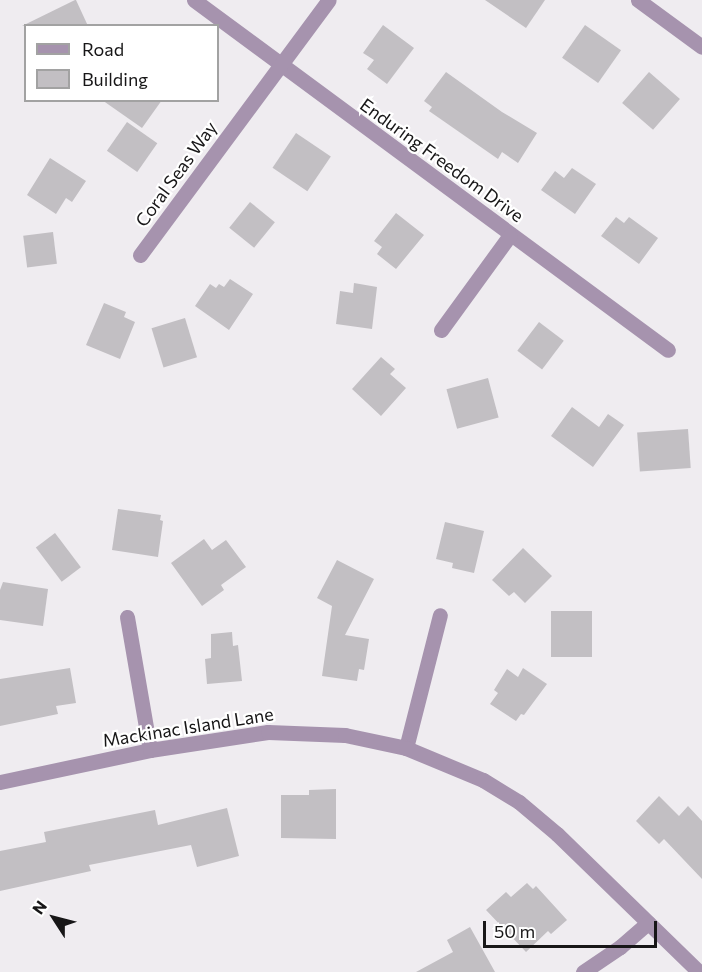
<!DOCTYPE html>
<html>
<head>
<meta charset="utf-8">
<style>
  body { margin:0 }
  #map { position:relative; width:702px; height:972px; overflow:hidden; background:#efecf0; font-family:Commissioner,sans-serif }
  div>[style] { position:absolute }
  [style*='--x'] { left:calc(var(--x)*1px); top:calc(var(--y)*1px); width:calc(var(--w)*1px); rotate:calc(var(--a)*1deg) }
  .building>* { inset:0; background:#c2bfc3; transform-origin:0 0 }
  .street>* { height:15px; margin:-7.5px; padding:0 7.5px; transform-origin:7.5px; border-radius:7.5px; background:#a693ae }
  span { translate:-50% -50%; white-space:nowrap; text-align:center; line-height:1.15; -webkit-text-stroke:4.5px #fff; paint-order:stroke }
  .street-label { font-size:18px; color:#171617 }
  .legend { position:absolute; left:24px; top:24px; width:195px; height:78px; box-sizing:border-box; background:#fff; border:2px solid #a2a2a2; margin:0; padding:8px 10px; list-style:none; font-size:18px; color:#171617 }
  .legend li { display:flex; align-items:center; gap:12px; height:30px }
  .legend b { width:30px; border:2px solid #a2a2a2 }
  .north { position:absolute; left:24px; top:888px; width:60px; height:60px; -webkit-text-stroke:4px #fff; paint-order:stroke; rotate:306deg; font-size:16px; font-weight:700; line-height:24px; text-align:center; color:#171617 }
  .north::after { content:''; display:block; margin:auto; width:21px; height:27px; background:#171617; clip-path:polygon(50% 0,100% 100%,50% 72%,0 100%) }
  .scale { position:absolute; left:483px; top:921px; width:174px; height:27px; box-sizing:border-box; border:3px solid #171617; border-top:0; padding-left:8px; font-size:18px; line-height:21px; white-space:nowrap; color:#171617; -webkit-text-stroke:4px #fff; paint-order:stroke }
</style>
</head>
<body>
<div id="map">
  <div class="building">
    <div style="clip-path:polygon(76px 0,88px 26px,22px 26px,75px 0)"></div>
    <div style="clip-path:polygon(485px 0,545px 0,526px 28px)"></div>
    <div style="clip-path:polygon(383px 25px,414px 48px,387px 84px,367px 69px,374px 60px,363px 53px)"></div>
    <div style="left:585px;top:25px;width:44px;height:40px;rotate:35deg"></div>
    <div style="clip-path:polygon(446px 72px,502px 112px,537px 133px,518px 163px,502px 152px,498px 159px,429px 111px,432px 107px,424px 101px)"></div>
    <div style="left:649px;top:72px;width:41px;height:41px;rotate:41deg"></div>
    <div style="clip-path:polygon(102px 100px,162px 100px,142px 128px)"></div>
    <div style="left:127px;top:122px;width:37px;height:35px;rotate:35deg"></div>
    <div style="left:296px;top:133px;width:42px;height:42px;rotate:34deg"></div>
    <div style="clip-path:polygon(50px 158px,86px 181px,72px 202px,66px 198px,56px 214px,27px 195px)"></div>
    <div style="clip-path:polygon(572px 168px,596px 184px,575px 214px,541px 190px,555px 171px,564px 178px)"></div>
    <div style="left:250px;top:202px;width:32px;height:33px;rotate:39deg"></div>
    <div style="clip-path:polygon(396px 213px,424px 235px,396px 269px,377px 254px,382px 247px,374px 241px)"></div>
    <div style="clip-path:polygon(616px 217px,624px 223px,629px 217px,658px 238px,639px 264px,601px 236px)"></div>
    <div style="left:53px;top:232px;width:32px;height:30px;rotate:83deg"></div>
    <div style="clip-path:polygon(230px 279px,253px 294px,229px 330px,195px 306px,210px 284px,216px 288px,219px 284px,224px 287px)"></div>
    <div style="clip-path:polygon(354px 283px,377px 287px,372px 329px,336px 324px,340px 291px,353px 293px)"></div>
    <div style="clip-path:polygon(104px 303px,126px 312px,124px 317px,135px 322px,120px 359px,86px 345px)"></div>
    <div style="left:185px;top:318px;width:41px;height:35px;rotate:73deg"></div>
    <div style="left:539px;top:322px;width:31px;height:36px;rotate:37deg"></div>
    <div style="clip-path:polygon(381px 357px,395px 369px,390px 374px,406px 388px,381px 416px,352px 389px)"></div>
    <div style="left:488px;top:378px;width:41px;height:43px;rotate:75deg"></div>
    <div style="clip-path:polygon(572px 407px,599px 427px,608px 414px,624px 425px,593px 467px,551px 436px)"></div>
    <div style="left:688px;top:429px;width:39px;height:51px;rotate:86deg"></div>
    <div style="clip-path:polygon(118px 509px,161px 515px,160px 520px,163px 521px,158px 557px,112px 550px)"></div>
    <div style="clip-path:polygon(445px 522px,484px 531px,474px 573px,452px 568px,453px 563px,436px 559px)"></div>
    <div style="left:55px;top:533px;width:43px;height:24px;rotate:53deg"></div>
    <div style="clip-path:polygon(204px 539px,212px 550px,226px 540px,246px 567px,221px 585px,224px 590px,202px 606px,171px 563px)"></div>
    <div style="clip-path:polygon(523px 548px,552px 576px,525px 603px,514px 592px,509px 596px,492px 580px)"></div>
    <div style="clip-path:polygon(337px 560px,374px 579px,345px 635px,369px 639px,364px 670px,359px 669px,357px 681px,322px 676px,332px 606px,317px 598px)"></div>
    <div style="clip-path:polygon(3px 582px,48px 589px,43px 626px,0 620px,0 590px)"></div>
    <div style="left:551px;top:611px;width:41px;height:46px"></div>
    <div style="clip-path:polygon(232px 632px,233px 646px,238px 645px,242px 681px,207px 684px,205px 659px,211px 658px,211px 634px)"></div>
    <div style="clip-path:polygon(70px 668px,76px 703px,56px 706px,58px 714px,0 726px,0 679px)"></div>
    <div style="clip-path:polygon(523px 668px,547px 684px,524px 715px,521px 714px,516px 721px,490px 704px,498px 693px,494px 690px,507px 669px,518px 677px)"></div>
    <div style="clip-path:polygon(336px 789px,336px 839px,281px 838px,281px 795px,309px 795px,309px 790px)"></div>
    <div style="clip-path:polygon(659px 796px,679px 816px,688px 806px,702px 821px,702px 879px,664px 839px,659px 844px,636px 821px)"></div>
    <div style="clip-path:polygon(227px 808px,239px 856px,197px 867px,191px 845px,89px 865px,91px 871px,0 891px,0 851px,46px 842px,44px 832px,155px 810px,158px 825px)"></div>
    <div style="clip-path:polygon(527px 883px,533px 889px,536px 886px,567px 920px,551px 934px,548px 931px,526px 952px,486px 910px,506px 892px,511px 897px)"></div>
    <div style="clip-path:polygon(470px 927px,495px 972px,416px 972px,453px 952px,447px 940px)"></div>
  </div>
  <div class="street">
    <div style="--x:194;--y:0;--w:589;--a:36.44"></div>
    <div style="--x:638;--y:0;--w:79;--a:36.3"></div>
    <div style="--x:140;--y:255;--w:317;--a:-53.5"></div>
    <div style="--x:441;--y:330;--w:117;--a:-54"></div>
    <div style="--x:127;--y:617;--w:135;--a:80.2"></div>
    <div style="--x:406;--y:748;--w:137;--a:-75.7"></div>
    <div style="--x:0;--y:782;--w:153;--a:-12"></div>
    <div style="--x:150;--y:750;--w:119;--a:-8.7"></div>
    <div style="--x:268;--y:732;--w:77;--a:2.2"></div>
    <div style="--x:345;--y:735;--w:62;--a:12"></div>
    <div style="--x:406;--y:748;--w:83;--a:22.6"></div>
    <div style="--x:483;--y:780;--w:42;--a:31.4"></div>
    <div style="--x:519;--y:802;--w:50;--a:40.1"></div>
    <div style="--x:557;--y:834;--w:198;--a:44.2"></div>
    <div style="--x:583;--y:972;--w:45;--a:-34"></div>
    <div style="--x:620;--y:947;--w:37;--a:-41"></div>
  </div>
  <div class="street-label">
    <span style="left:442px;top:160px;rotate:36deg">Enduring Freedom Drive</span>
    <span style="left:176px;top:174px;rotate:-54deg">Coral Seas Way</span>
    <span style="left:188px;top:727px;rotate:-9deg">Mackinac Island Lane</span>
  </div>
  <ul class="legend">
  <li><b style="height:8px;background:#a693ae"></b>Road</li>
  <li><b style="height:16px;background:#c2bfc3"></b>Building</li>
  </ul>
  <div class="north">N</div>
  <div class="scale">50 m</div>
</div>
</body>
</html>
